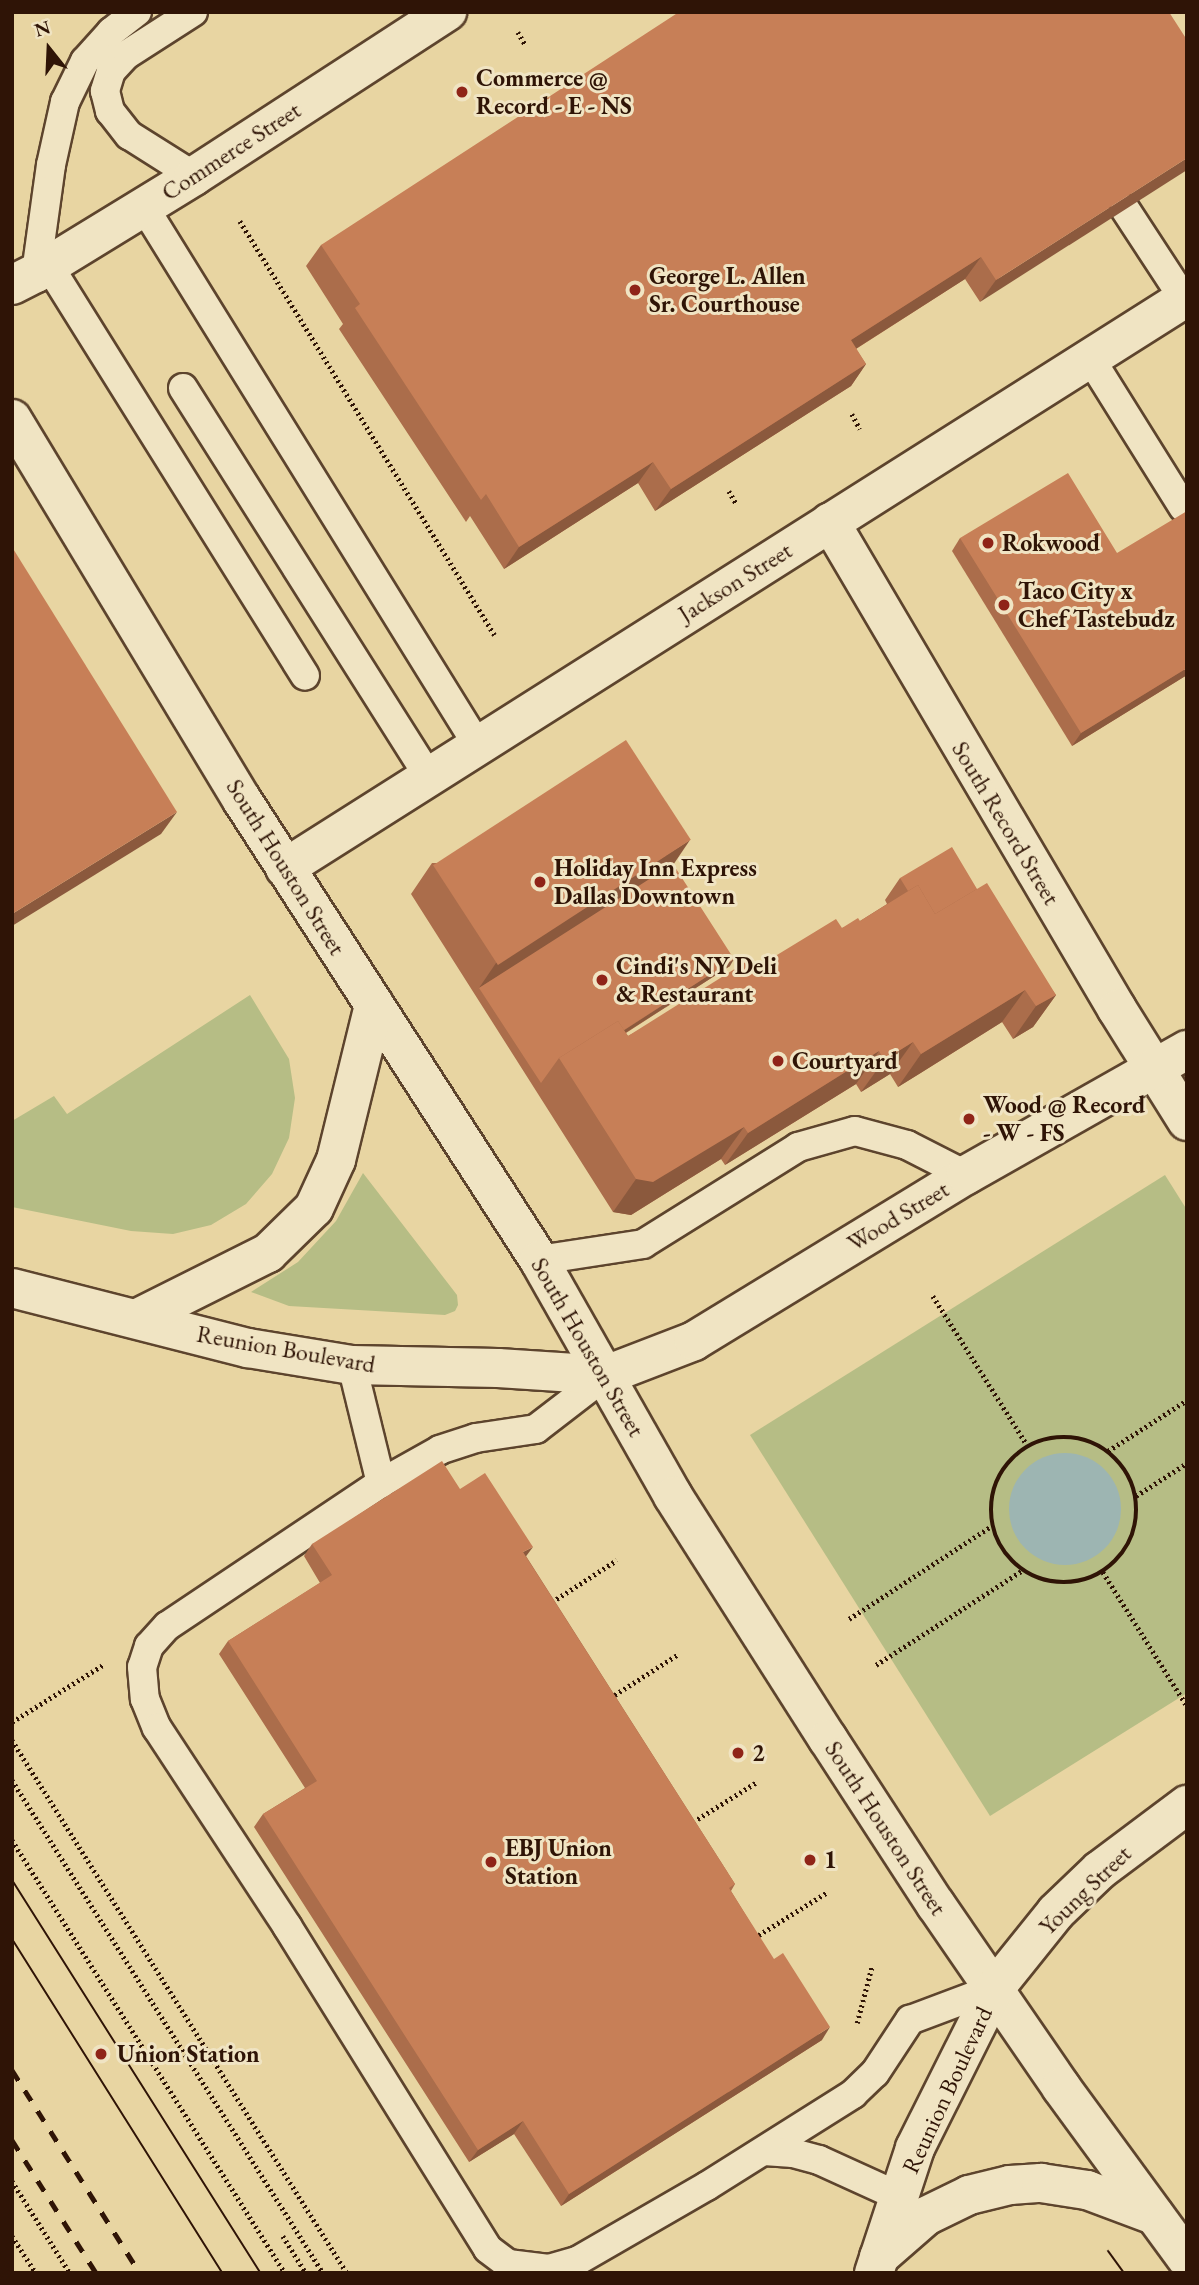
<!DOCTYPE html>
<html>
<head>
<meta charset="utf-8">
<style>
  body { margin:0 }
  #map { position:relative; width:1199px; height:2285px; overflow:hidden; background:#e8d5a2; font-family:"EB Garamond",serif }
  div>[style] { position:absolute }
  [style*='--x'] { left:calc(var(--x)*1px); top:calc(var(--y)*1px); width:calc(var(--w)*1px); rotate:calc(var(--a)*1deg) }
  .green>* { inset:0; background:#b6bd85 }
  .water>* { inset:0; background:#9db5b2 }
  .round { border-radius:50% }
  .path>* { height:4.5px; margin-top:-2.25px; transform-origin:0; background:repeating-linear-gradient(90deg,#2f1406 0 2px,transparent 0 5.5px) }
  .path>.ring { margin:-2.25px; padding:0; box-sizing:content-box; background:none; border:4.5px solid #2f1406; border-radius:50% }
  .roads { filter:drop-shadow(2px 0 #5d442d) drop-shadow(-2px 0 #5d442d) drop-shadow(0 2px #5d442d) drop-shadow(0 -2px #5d442d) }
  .lane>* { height:28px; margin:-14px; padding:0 14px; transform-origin:14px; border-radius:14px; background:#f0e4c3 }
  .street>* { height:38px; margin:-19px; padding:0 19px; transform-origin:19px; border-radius:19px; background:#f0e4c3 }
  .secondary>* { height:38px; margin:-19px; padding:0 19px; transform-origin:19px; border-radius:19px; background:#f0e4c3 }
  .tram>* { height:2px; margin:-1px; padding:0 1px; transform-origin:1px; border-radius:1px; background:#2f1406 }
  .rail>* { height:5px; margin-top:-2.5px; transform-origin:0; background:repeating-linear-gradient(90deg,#2f1406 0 12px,transparent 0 24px) }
  .wall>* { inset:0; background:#ab6d4b }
  .shaded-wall>* { inset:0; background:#8b593d }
  .building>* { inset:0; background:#c77f57; transform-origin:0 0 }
  .dots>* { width:19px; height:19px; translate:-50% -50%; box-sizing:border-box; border:4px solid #f0e4c3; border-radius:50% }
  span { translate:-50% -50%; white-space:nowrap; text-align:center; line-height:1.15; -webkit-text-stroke:6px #f0e4c3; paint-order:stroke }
  .poi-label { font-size:24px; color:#2f1406; font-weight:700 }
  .left { translate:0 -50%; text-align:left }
  .street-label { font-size:24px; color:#2f1406 }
  .frame { position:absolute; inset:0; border:14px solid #2f1406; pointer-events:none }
  .north { position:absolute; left:14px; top:14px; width:70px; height:70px; -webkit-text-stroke:5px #f0e4c3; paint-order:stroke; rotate:342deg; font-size:19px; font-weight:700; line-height:28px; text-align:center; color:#2f1406 }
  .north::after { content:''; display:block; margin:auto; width:24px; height:32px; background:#2f1406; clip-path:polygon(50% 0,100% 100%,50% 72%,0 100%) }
</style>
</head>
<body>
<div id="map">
  <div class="green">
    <div style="clip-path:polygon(250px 995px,289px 1059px,295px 1098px,289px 1138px,272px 1174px,246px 1204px,211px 1225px,173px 1234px,131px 1231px,12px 1207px,12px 1121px,54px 1096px,67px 1114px)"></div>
    <div style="clip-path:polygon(363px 1173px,457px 1295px,458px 1305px,455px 1311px,445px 1315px,289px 1306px,251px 1292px,298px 1262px,336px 1221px)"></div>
    <div style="clip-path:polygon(1165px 1175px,1187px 1210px,1187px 1693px,990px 1816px,750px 1435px)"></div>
  </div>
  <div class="water">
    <div class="round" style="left:1009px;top:1453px;width:112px;height:112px"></div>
  </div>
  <div class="path">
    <div style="--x:518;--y:32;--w:14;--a:60"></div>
    <div style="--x:240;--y:221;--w:486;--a:58.4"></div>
    <div style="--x:852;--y:414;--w:17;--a:62"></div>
    <div style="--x:729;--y:491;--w:14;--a:60"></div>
    <div style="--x:933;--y:1296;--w:178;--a:57.7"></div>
    <div class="ring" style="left:991px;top:1437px;width:141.5px;height:141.5px"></div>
    <div style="--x:1108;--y:1451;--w:94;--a:-32.8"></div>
    <div style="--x:1136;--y:1496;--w:61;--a:-32.9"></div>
    <div style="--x:1103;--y:1572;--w:158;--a:57.9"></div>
    <div style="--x:552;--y:1602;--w:77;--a:-32.9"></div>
    <div style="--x:849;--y:1619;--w:172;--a:-33.1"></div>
    <div style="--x:876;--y:1665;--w:175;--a:-32.9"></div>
    <div style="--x:610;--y:1698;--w:80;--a:-32.7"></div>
    <div style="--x:12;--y:1722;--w:107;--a:-32.1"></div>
    <div style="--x:12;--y:1740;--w:630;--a:57.85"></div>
    <div style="--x:12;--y:1780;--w:583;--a:57.75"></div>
    <div style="--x:693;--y:1822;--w:75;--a:-32"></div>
    <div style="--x:12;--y:1840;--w:512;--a:57.77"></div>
    <div style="--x:754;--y:1938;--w:85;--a:-32"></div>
    <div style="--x:857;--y:2023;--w:59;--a:-75.3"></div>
    <div style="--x:12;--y:2181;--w:109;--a:57.8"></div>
    <div style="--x:12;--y:2236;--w:44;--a:57"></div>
    <div style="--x:283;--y:2236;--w:44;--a:58.1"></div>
  </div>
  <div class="roads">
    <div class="lane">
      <div style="--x:193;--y:12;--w:80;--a:147.3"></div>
      <div style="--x:126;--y:55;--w:22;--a:133"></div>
      <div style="--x:111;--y:71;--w:21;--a:107"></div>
      <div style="--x:105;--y:91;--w:21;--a:76"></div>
      <div style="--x:110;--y:111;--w:31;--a:52"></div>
      <div style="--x:129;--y:135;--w:77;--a:32.2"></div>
      <div style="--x:144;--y:207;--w:634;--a:58.21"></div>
      <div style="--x:1125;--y:209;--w:108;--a:56.8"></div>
      <div style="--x:49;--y:266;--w:483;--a:58"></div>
      <div style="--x:36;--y:273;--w:109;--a:-82.1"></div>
      <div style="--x:51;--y:165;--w:65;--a:-77.5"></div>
      <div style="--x:65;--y:102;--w:46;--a:-64"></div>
      <div style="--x:85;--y:61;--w:39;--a:-48"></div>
      <div style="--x:111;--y:32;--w:33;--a:-38"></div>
      <div style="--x:1090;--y:358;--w:176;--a:58"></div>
      <div style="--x:183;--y:388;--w:460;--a:57.7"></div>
      <div style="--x:539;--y:1260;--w:105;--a:-8.7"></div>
      <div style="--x:643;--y:1244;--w:183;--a:-32"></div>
      <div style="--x:798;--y:1147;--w:59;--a:-15.7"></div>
      <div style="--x:855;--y:1131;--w:54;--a:15.1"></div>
      <div style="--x:907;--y:1145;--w:66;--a:27"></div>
      <div style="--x:352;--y:1365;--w:122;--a:76.2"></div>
      <div style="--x:606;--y:1375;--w:88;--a:142.4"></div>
      <div style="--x:536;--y:1429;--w:61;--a:171.5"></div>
      <div style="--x:476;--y:1438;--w:38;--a:162"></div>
      <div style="--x:440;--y:1450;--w:68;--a:150.8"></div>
      <div style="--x:381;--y:1483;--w:257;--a:146.2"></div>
      <div style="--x:167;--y:1626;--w:27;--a:132"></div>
      <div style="--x:149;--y:1646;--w:22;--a:108"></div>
      <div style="--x:142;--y:1667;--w:32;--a:85"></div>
      <div style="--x:145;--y:1699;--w:31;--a:68"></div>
      <div style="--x:157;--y:1728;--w:237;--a:56.7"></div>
      <div style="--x:287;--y:1926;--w:380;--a:58.1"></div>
      <div style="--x:488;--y:2249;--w:25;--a:37"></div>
      <div style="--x:508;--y:2264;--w:41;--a:7"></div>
      <div style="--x:549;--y:2269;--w:29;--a:-16"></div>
      <div style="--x:577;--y:2261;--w:150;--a:-30"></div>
      <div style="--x:707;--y:2186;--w:173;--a:-32.2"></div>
      <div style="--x:853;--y:2094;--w:30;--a:-44"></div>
      <div style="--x:875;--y:2073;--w:64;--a:-56.6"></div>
      <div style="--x:910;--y:2020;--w:91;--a:-20.6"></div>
      <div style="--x:764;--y:2151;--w:29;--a:4"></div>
      <div style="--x:793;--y:2153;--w:27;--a:15"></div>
      <div style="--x:819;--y:2160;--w:87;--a:24.5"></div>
    </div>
    <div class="street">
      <div style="--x:830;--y:522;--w:565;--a:59.49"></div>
      <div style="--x:1117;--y:1009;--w:132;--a:58"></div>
      <div style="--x:285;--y:868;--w:1068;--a:-32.34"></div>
    </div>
    <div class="secondary">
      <div style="--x:12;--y:285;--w:27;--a:-27"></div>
      <div style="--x:36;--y:273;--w:185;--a:-31.5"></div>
      <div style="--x:194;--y:176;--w:302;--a:-33"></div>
      <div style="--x:12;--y:419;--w:445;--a:58.9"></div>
      <div style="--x:242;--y:800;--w:548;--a:57.15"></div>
      <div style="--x:539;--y:1260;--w:271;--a:60.4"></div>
      <div style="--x:673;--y:1496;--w:288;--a:57.5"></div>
      <div style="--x:828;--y:1739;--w:198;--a:57"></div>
      <div style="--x:936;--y:1905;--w:221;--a:55.5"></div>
      <div style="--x:1061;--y:2087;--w:213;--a:53.8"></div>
      <div style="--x:12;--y:1288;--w:244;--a:14.3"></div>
      <div style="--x:248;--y:1348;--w:105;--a:9.3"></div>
      <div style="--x:352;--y:1365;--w:146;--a:1.2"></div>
      <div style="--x:498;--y:1368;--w:108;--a:3.7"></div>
      <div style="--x:606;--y:1375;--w:94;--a:-21.1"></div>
      <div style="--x:694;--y:1341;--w:319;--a:-31.4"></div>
      <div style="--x:966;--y:1175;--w:254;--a:-29.5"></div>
      <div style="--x:136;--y:1319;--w:148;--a:-26.6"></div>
      <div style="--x:268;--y:1253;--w:64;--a:-44.4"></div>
      <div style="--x:314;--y:1208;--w:53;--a:-65.4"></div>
      <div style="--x:336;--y:1160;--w:160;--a:-76.2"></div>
      <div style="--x:879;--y:2257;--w:62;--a:-41.1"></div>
      <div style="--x:926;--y:2216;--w:48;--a:-26"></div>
      <div style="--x:969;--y:2195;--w:42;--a:-13.7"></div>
      <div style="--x:1010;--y:2185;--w:31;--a:-4"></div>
      <div style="--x:1041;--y:2183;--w:47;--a:8.7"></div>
      <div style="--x:1087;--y:2190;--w:72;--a:20.5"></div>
      <div style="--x:874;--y:2273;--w:132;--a:-71.8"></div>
      <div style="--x:915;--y:2148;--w:179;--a:-63.4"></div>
      <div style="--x:995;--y:1988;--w:97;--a:-51.2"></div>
      <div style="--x:1056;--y:1912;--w:61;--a:-43.7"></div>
      <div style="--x:1100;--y:1870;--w:109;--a:-36.8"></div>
    </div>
  </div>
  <div class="tram">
    <div style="--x:12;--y:1880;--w:465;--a:57.7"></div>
    <div style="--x:12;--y:1939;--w:395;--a:57.8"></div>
    <div style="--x:1108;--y:2251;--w:27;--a:54"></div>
  </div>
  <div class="rail">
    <div style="--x:12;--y:2070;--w:240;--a:57.8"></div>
    <div style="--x:12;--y:2140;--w:157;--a:57.7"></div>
  </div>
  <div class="wall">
    <div style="clip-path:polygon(1187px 40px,980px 302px,965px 279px,856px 349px,866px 364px,851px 386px,655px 511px,638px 483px,504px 569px,470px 516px,466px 522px,339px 329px,343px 324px,306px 266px,321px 245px)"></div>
    <div style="clip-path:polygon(960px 538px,1117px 553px,1187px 675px,1072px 746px,952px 551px)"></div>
    <div style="clip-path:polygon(432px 863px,673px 864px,730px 966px,626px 1033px,628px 1036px,754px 969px,842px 928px,860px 921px,887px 904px,885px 900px,900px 878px,977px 889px,1056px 995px,1033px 1027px,1013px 1039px,1002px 1022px,898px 1087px,890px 1074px,861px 1092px,856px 1084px,725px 1165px,721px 1159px,631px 1215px,613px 1212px,411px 894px)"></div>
    <div style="clip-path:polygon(460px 1489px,526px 1556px,735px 1884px,731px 1891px,822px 2040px,561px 2206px,514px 2134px,469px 2162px,254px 1827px,263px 1814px,305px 1788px,219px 1654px,228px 1641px,320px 1583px,304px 1556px,312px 1544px)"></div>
  </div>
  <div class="shaded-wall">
    <div style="clip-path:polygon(1187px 158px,1187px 170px,980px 302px,996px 280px)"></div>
    <div style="clip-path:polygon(981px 257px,965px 279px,835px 362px,851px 340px)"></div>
    <div style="clip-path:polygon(866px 364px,851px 386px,655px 511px,671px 489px)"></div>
    <div style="clip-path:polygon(653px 462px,638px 483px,504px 569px,519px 547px)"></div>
    <div style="clip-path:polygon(1187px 668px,1187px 675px,1072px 746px,1081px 733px)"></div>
    <div style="clip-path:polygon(177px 812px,161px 834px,12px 926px,12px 914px)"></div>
    <div style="clip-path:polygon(690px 840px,669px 871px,479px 988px,496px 963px)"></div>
    <div style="clip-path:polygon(734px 959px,730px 966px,567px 1070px,566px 1068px)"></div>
    <div style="clip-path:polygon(1025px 990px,1002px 1022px,898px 1087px,921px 1054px)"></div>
    <div style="clip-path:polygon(1056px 995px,1033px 1027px,1013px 1039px,1036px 1006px)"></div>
    <div style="clip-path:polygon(913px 1042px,890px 1074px,861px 1092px,884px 1060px)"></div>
    <div style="clip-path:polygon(879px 1051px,856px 1084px,725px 1165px,748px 1133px)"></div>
    <div style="clip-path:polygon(744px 1127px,721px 1159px,631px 1215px,613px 1212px,636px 1179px)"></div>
    <div style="clip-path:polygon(533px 1547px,524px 1559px,523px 1552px)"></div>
    <div style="clip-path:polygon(830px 2027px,822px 2040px,561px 2206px,569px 2194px)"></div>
    <div style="clip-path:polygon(523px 2121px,514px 2134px,469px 2162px,478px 2150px)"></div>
  </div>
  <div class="building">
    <div style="clip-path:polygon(679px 12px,1169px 12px,1187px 40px,1187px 158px,996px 280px,981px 257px,851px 340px,866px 364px,671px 489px,653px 462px,519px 547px,486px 494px,481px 500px,355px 308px,360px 304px,321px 245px)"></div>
    <div style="clip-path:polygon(1068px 473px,1117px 553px,1187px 511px,1187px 668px,1081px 733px,960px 538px)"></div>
    <div style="clip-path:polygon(12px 547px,177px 812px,12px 914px)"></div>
    <div style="left:626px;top:740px;width:119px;height:230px;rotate:57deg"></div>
    <div style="clip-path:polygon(952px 847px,977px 889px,935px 914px,918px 885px,908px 891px,900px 878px)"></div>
    <div style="clip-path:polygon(673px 864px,734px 959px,624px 1030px,618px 1021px,559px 1058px,541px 1083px,479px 988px)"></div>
    <div style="clip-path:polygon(987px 883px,1056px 995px,1036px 1006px,1025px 990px,921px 1054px,913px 1042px,884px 1060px,879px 1051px,748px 1133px,744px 1127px,653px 1182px,636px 1179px,559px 1058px,618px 1021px,628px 1036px,749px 960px,754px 969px,836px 919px,842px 928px,858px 918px,860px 921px,918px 885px,935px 914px)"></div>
    <div style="clip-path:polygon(442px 1461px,460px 1489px,485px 1473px,533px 1547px,523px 1552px,735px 1884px,729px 1888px,774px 1959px,783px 1953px,830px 2027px,569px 2194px,523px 2121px,478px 2150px,263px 1814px,317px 1781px,228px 1641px,332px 1575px,312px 1544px)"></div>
  </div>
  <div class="dots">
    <div style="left:462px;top:92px;background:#8f2418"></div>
    <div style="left:635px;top:290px;background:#8f2418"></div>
    <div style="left:988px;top:543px;background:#8f2418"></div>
    <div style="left:1004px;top:605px;background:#8f2418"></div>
    <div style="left:540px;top:882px;background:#8f2418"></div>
    <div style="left:602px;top:980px;background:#8f2418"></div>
    <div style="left:778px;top:1061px;background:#8f2418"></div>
    <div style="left:969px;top:1119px;background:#8f2418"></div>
    <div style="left:738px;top:1753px;background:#8f2418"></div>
    <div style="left:810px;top:1860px;background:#8f2418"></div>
    <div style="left:491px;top:1862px;background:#8f2418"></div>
    <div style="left:101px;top:2054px;background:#8f2418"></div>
  </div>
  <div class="poi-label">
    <span class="left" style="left:476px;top:92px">Commerce @<br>Record - E - NS</span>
    <span class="left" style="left:649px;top:290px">George L. Allen<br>Sr. Courthouse</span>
    <span class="left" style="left:1002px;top:543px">Rokwood</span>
    <span class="left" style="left:1018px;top:605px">Taco City x<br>Chef Tastebudz</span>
    <span class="left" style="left:554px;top:882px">Holiday Inn Express<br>Dallas Downtown</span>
    <span class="left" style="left:616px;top:980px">Cindi's NY Deli<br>&amp; Restaurant</span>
    <span class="left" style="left:792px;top:1061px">Courtyard</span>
    <span class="left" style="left:983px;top:1119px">Wood @ Record<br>- W - FS</span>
    <span class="left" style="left:752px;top:1753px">2</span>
    <span class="left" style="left:505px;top:1862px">EBJ Union<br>Station</span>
    <span class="left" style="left:824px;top:1860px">1</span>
    <span class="left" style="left:117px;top:2054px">Union Station</span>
  </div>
  <div class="street-label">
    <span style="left:231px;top:151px;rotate:-33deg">Commerce Street</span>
    <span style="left:735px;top:582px;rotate:-32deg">Jackson Street</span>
    <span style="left:1006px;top:823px;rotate:59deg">South Record Street</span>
    <span style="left:286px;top:867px;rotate:58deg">South Houston Street</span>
    <span style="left:898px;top:1216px;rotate:-31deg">Wood Street</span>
    <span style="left:588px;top:1347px;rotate:60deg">South Houston Street</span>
    <span style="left:286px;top:1349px;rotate:10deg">Reunion Boulevard</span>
    <span style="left:886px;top:1828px;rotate:57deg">South Houston Street</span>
    <span style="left:1085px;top:1890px;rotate:-44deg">Young Street</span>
    <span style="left:947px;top:2090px;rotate:-65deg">Reunion Boulevard</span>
  </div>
  <div class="frame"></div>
  <div class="north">N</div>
</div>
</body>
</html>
